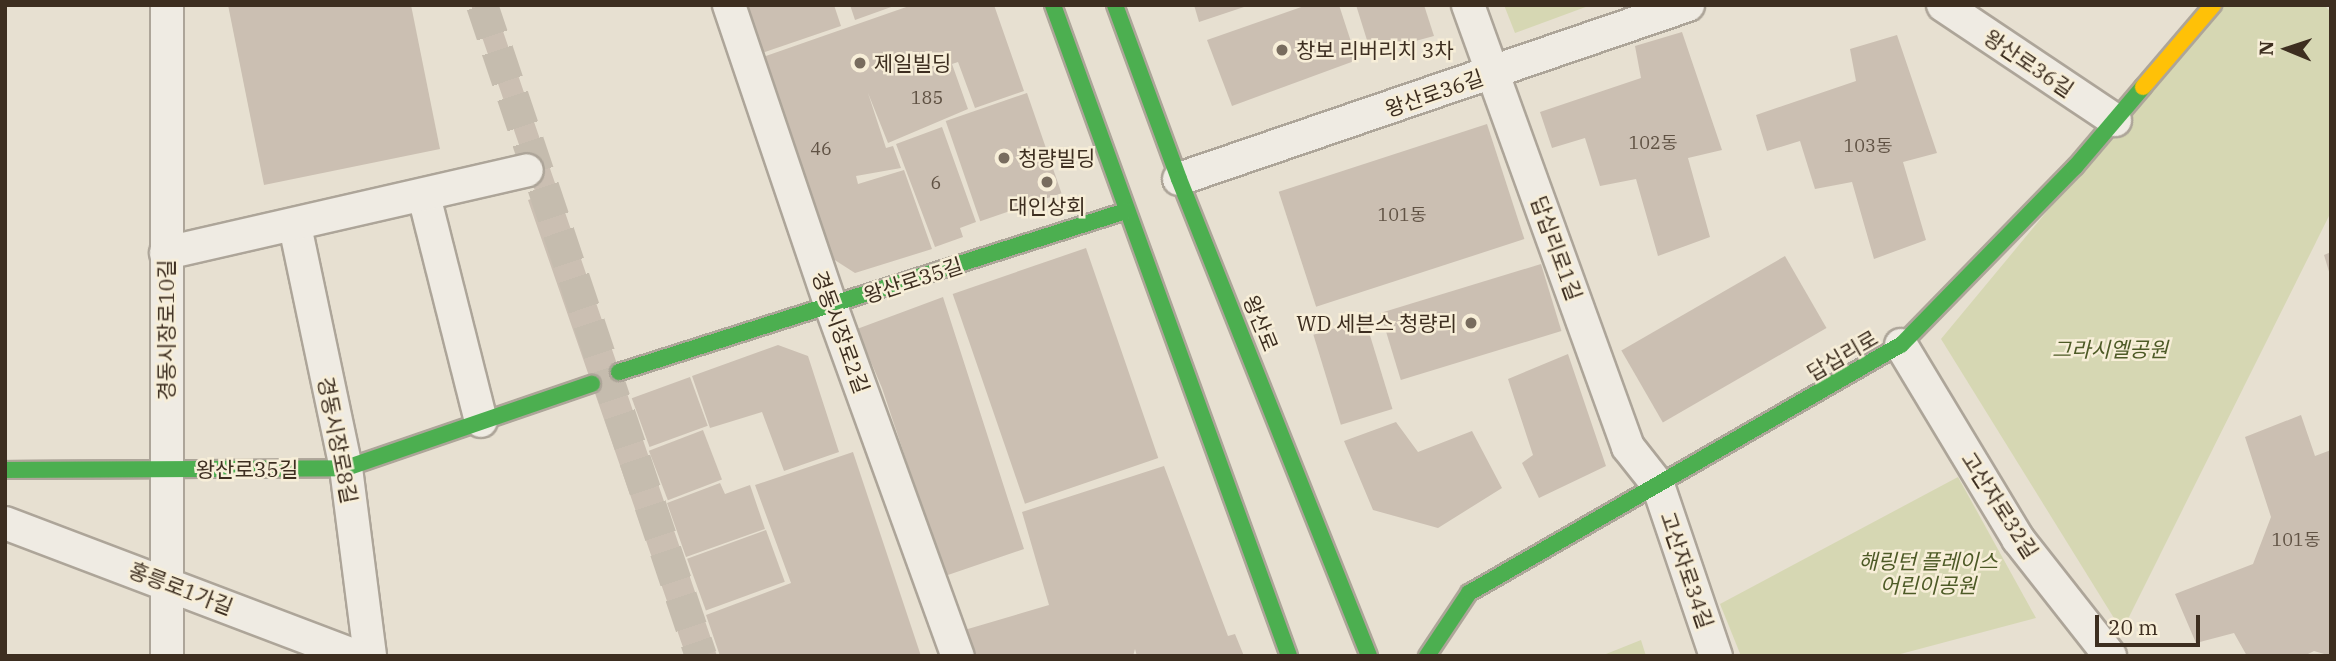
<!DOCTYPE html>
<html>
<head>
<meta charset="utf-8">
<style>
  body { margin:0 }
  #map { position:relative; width:2336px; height:661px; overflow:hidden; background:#e7e0d1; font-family:"IBM Plex Serif","Noto Sans KR",serif }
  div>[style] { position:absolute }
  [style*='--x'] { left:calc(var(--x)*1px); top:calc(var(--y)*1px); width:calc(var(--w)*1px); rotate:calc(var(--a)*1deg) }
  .green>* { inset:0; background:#d6d7b3 }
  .building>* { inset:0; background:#cbbfb2; transform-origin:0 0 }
  .street-tunnel>* { height:32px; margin-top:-16px; transform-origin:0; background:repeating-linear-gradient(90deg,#c5bcae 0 32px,transparent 0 48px) }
  .roads { filter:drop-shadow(2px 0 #ada599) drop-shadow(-2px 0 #ada599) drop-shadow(0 2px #ada599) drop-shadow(0 -2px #ada599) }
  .street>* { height:32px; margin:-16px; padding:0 16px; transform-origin:16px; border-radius:16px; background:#efebe3 }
  .fast>* { height:16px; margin:-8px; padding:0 8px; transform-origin:8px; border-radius:8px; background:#4caf50 }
  .slow>* { height:16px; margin:-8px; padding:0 8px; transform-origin:8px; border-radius:8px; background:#ffc107 }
  .dots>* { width:19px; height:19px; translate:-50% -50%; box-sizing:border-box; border:4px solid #f7eed8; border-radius:50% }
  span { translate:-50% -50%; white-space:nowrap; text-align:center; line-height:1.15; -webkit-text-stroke:5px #f7eed8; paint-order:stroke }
  .number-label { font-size:18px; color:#605244 }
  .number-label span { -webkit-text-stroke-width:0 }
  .poi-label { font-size:21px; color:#3d2e20 }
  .left { translate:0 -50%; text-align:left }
  .right { translate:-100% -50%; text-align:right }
  .street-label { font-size:21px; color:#3d2e20 }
  .park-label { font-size:21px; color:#4d5a26; font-style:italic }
  .frame { position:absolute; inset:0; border:7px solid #3d2e20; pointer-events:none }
  .north { position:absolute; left:2252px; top:14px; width:70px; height:70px; -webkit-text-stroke:5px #f7eed8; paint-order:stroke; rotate:272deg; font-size:19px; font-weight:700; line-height:28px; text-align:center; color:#3d2e20 }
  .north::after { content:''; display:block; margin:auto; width:24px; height:32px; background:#3d2e20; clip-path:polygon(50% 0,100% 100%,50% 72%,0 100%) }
  .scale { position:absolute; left:2095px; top:615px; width:105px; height:32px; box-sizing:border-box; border:4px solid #3d2e20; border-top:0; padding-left:9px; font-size:21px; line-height:24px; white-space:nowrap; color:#3d2e20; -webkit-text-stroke:5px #f7eed8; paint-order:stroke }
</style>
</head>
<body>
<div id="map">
  <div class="green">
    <div style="clip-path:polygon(1504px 5px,1591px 5px,1515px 33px)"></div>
    <div style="clip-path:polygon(2218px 5px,2324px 5px,2331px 12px,2331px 212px,2122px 631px,1941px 339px)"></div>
    <div style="clip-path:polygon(1958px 477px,2036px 618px,1893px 656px,1741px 656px,1720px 604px)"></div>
    <div style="clip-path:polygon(1641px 640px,1646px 656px,1601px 656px)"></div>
  </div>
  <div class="building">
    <div style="clip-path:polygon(228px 5px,411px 5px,440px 149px,264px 185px)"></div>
    <div style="clip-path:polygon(471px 5px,494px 5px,717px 656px,686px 656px,528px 200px,537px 197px)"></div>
    <div style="clip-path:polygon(746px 5px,834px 5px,841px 26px,762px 53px)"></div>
    <div style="clip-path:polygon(850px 5px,894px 5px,894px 6px,855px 20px)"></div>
    <div style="clip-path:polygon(912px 5px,994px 5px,1024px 91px,975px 108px,958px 62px,952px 64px,968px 109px,888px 143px,868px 93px,886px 148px,893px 146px,901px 168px,856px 176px,858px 184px,904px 170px,932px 249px,855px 273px,830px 257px,763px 57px)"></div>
    <div style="clip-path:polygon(1194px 5px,1247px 5px,1247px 6px,1199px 22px)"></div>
    <div style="clip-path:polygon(1307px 5px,1339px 5px,1357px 60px,1232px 106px,1207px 40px)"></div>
    <div style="clip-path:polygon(1356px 5px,1424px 5px,1434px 36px,1371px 53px)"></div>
    <div style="clip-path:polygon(1682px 32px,1722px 150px,1688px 158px,1710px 237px,1658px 256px,1636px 179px,1600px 186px,1585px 138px,1552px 148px,1540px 112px,1641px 78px,1635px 46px)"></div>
    <div style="clip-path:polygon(1897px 35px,1937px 153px,1903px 162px,1926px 240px,1874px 259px,1852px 182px,1815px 189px,1800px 141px,1767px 151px,1756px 115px,1856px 81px,1850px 49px)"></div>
    <div style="left:1027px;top:93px;width:106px;height:86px;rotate:71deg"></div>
    <div style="left:1487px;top:124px;width:121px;height:219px;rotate:72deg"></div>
    <div style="clip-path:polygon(942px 127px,976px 222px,960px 228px,963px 237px,935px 247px,896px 144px)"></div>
    <div style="left:1086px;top:248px;width:222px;height:141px;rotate:71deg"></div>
    <div style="clip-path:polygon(2331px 252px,2331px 275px,2330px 275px,2324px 255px)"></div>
    <div style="left:1785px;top:256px;width:83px;height:189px;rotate:60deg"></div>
    <div style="left:1541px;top:264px;width:70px;height:168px;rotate:73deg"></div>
    <div style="clip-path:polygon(943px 297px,1024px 549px,945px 576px,882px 388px,857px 329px)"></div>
    <div style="left:1365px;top:319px;width:94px;height:54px;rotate:73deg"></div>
    <div style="clip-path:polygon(778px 345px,808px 356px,839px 452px,784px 471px,762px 412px,710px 428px,692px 376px)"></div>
    <div style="clip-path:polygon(1568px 354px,1606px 466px,1539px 498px,1522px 463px,1533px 455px,1508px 379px)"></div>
    <div style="left:690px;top:377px;width:52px;height:62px;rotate:70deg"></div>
    <div style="clip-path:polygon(2301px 415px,2315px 456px,2331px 450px,2331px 656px,2314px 651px,2304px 656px,2247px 656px,2234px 633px,2196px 643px,2175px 594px,2253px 564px,2271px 517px,2245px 437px)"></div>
    <div style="clip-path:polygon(1396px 422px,1418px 452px,1472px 431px,1502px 488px,1438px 528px,1373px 510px,1344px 441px)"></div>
    <div style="left:703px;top:430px;width:53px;height:58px;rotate:69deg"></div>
    <div style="clip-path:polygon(853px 452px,921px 656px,720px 656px,706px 615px,791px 583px,755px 485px)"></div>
    <div style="clip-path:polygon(1164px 466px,1228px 636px,1235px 634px,1244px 656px,1137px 656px,1135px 649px,1133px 656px,969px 656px,961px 631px,1049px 605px,1022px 512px)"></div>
    <div style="clip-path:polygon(720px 483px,725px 494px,750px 485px,765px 529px,686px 557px,667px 503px)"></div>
    <div style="left:766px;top:530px;width:55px;height:84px;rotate:70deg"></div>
  </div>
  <div class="street-tunnel">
    <div style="--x:482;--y:5;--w:687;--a:71.41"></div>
  </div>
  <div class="roads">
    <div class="street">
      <div style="--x:729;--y:5;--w:318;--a:71.3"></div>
      <div style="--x:831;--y:306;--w:372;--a:70.1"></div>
      <div style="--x:1468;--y:5;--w:470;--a:70.1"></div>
      <div style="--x:1628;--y:447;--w:48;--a:51.7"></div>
      <div style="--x:1658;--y:485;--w:181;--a:71.3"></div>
      <div style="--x:1943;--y:5;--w:207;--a:33.8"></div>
      <div style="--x:1179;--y:179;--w:538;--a:-18.87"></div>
      <div style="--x:424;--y:196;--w:232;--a:75.8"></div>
      <div style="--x:295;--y:226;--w:247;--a:78.1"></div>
      <div style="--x:346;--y:468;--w:190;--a:82.7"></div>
      <div style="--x:166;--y:253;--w:370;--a:-12.9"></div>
      <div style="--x:1901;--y:345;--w:227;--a:58.9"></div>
      <div style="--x:2018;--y:539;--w:149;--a:51.8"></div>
      <div style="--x:5;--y:523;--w:374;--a:20.8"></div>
      <div style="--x:167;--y:656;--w:651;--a:-90"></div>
    </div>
    <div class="fast">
      <div style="--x:1053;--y:5;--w:692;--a:70.07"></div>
      <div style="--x:1115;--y:5;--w:185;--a:69.8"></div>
      <div style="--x:1179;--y:179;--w:513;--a:68.28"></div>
      <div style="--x:619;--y:372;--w:532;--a:-17.62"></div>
      <div style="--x:5;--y:470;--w:341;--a:-0.3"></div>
      <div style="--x:346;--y:468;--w:260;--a:-18.9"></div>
      <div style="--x:1427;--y:656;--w:76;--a:-56.3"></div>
      <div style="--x:1469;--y:593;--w:498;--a:-29.9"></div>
      <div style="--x:1901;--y:345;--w:249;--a:-45.7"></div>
      <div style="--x:2075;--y:167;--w:105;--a:-49.6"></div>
    </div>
    <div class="slow">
      <div style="--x:2143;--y:87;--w:108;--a:-49.5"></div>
    </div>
  </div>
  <div class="dots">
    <div style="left:1282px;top:50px;background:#786c5e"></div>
    <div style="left:860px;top:63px;background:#786c5e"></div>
    <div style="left:1004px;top:158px;background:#786c5e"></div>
    <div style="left:1047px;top:182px;background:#786c5e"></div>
    <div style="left:1471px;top:323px;background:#786c5e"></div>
  </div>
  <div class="number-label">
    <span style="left:927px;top:98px">185</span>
    <span style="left:1653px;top:143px">102동</span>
    <span style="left:1868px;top:146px">103동</span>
    <span style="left:821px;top:149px">46</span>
    <span style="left:936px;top:183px">6</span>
    <span style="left:1402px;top:215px">101동</span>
    <span style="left:2296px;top:540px">101동</span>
  </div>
  <div class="poi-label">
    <span class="left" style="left:1296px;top:50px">창보 리버리치 3차</span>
    <span class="left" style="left:874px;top:63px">제일빌딩</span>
    <span class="left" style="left:1018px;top:158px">청량빌딩</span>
    <span style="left:1047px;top:206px">대인상회</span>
    <span class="right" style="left:1457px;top:323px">WD 세븐스 청량리</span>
  </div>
  <div class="street-label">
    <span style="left:2029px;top:63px;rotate:34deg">왕산로36길</span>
    <span style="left:1434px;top:93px;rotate:-19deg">왕산로36길</span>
    <span style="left:1557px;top:248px;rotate:70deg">답십리로1길</span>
    <span style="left:913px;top:280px;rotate:-18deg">왕산로35길</span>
    <span style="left:1261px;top:323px;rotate:68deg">왕산로</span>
    <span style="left:166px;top:330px;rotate:-90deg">경동시장로10길</span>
    <span style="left:841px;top:332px;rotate:70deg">경동시장로2길</span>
    <span style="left:1842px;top:355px;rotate:-30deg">답십리로</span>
    <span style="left:338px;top:440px;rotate:79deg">경동시장로8길</span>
    <span style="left:247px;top:469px">왕산로35길</span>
    <span style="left:2000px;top:505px;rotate:57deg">고산자로32길</span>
    <span style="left:1687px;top:570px;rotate:71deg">고산자로34길</span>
    <span style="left:181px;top:588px;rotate:21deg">홍릉로1가길</span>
  </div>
  <div class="park-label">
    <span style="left:2110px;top:349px">그라시엘공원</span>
    <span style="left:1928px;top:573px">해링턴 플레이스<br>어린이공원</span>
  </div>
  <div class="frame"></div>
  <div class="north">N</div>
  <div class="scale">20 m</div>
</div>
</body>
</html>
